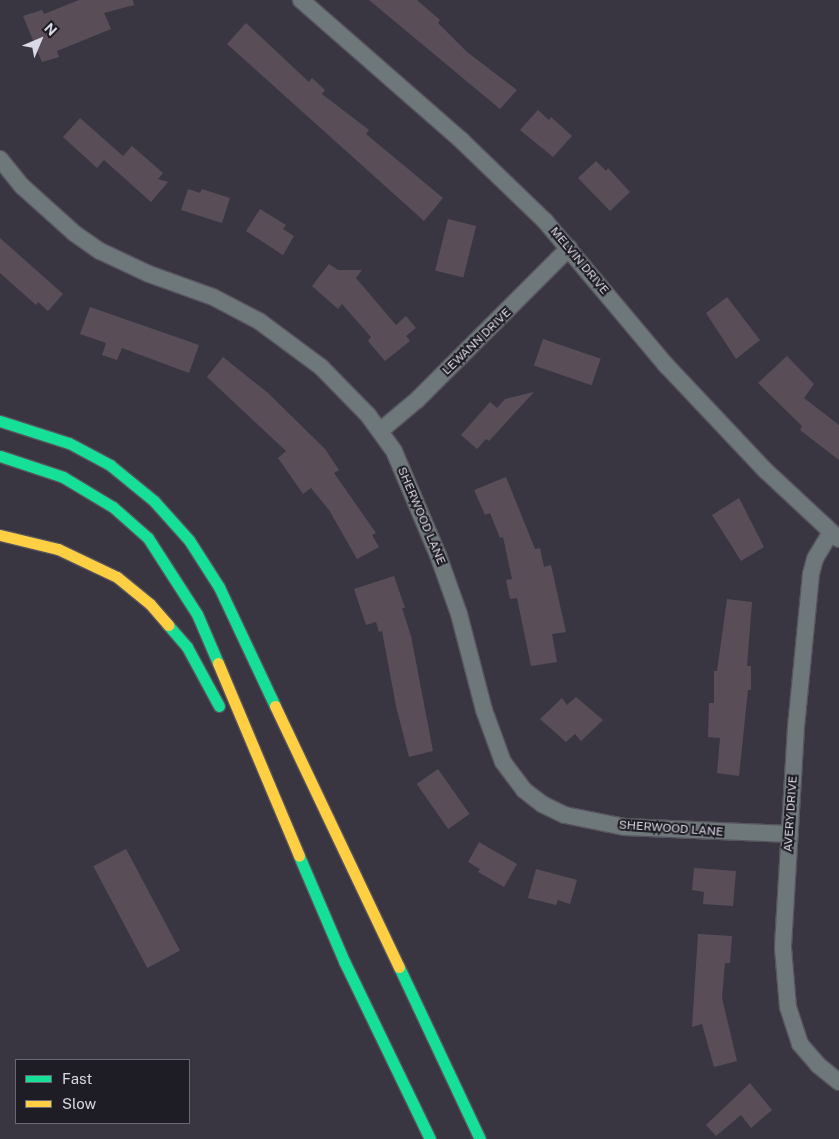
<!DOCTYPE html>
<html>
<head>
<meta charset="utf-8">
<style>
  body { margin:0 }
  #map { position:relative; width:839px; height:1139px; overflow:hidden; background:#393641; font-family:"Public Sans",sans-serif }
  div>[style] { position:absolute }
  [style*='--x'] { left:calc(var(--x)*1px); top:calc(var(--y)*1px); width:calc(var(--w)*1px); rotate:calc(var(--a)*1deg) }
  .building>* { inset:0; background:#594e58; transform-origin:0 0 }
  .roads { filter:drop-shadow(1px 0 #57545e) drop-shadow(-1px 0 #57545e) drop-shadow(0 1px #57545e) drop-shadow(0 -1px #57545e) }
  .street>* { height:16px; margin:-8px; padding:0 8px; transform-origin:8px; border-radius:8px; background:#6e7779 }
  .fast>* { height:11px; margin:-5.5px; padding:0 5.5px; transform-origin:5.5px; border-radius:5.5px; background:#16e098 }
  .slow>* { height:11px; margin:-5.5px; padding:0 5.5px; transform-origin:5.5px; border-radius:5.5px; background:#ffcf43 }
  span { translate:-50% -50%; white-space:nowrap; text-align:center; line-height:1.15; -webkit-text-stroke:4px #1e1c24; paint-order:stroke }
  .street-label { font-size:12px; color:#dcd9e6 }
  .legend { position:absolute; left:15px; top:1059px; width:175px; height:65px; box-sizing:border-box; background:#1e1c24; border:1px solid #6a6872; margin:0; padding:6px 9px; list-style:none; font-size:15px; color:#dcd9e6 }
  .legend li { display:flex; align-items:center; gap:10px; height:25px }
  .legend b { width:25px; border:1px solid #6a6872 }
  .north { position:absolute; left:15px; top:15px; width:50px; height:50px; -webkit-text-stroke:4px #1e1c24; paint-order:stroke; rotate:45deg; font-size:14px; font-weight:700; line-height:20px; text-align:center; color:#dcd9e6 }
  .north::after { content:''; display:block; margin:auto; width:18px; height:22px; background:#dcd9e6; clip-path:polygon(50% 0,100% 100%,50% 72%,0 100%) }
</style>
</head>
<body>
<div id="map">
  <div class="building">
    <div style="clip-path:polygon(79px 0,133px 0,134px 5px,104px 13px,111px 29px,57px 51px,59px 57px,42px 62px,23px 16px,42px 10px,44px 14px)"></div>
    <div style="clip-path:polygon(369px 0,417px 0,440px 20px,438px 23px,467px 52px,517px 90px,500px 109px)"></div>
    <div style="clip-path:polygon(246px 23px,309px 82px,312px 78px,325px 90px,322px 94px,369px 130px,366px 134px,443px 198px,424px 221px,227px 44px)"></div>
    <div style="clip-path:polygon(538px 110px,549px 120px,551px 117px,572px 136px,553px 157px,520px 130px)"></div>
    <div style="clip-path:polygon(80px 118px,123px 156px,132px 146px,163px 173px,158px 179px,168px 182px,151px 202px,104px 160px,97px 168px,63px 137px)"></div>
    <div style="clip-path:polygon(596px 161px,606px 171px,608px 168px,630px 192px,610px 211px,578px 178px)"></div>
    <div style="clip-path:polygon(188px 189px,200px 193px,202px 189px,230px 198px,222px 223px,181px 210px)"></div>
    <div style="clip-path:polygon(260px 209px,286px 225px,283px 229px,294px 236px,283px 255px,246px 231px)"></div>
    <div style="left:448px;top:219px;width:29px;height:53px;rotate:14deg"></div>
    <div style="clip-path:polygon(0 238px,63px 294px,48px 311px,38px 302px,36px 305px,0 273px)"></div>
    <div style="clip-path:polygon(329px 264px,338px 270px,362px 270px,356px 278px,396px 325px,406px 316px,416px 328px,406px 336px,410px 341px,385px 361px,368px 341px,371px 337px,342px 304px,338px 309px,312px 286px)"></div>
    <div style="clip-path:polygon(727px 297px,760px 340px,736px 359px,706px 313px)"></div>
    <div style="clip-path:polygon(90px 307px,199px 345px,189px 373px,122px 348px,117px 360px,102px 355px,106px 343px,80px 334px)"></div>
    <div style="left:543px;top:339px;width:61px;height:28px;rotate:19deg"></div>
    <div style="clip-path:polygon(787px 356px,814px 384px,804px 398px,839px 425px,839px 460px,800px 430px,802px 426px,758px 383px)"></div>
    <div style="clip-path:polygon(223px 357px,268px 393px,325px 449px,339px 470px,334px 473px,376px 533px,372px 535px,379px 547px,357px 559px,329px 510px,311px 488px,303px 494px,278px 458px,286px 451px,207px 377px)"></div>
    <div style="clip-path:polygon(534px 392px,489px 441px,486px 439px,477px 449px,461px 435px,490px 402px,497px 408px,505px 399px)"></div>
    <div style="clip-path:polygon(506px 477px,535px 549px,540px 548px,544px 567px,551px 565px,566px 632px,552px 634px,557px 662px,531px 666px,517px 598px,510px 599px,506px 580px,512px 579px,503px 537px,500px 538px,490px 513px,485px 515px,474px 490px)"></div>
    <div style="clip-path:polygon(739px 498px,764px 547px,741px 561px,712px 515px)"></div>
    <div style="clip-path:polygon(394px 576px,405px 608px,402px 608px,411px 636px,433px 751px,409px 757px,396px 706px,382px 631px,379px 632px,376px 622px,366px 625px,354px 589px)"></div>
    <div style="clip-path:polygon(727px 599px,752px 602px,747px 666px,751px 666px,751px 690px,748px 690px,739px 776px,717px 773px,720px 738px,708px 737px,709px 703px,714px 703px,714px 671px,717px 671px)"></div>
    <div style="clip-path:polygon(576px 697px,603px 720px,581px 741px,575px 734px,566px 742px,540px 719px,562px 698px,567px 705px)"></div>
    <div style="left:438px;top:769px;width:55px;height:26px;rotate:55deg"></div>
    <div style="clip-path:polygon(479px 842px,517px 864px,504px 887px,478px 872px,480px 869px,468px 862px)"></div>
    <div style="left:126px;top:849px;width:115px;height:37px;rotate:62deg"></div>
    <div style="clip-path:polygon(694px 868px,736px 871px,733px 906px,703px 904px,704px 892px,692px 890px)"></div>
    <div style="clip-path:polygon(536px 869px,577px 880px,570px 904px,558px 900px,556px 905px,528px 898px)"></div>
    <div style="clip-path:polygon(698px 934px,732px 936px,730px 963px,725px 963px,722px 998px,737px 1061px,714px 1067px,702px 1024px,692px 1027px)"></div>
    <div style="clip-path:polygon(750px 1083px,772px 1110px,751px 1128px,741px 1115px,716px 1136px,706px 1125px)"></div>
  </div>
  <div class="roads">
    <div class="street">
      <div style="--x:301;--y:0;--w:213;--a:41.2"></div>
      <div style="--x:461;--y:140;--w:117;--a:44"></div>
      <div style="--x:545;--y:221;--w:188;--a:50"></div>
      <div style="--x:666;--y:365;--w:144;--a:46.7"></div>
      <div style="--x:765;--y:470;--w:101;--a:43"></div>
      <div style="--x:0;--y:159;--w:36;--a:51"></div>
      <div style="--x:23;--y:187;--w:69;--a:42"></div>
      <div style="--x:74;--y:233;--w:32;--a:35"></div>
      <div style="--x:100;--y:251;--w:54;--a:25.1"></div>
      <div style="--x:149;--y:274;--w:68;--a:19.8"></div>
      <div style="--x:213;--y:297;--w:52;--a:27.6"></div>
      <div style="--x:259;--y:321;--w:77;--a:36.6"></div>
      <div style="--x:321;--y:367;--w:67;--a:45.6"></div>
      <div style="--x:368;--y:415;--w:44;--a:54.2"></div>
      <div style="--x:394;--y:451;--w:113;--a:67.1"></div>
      <div style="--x:438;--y:555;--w:63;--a:70.4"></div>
      <div style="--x:459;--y:614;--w:99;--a:75.4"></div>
      <div style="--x:484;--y:710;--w:55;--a:69.9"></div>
      <div style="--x:503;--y:762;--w:35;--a:53"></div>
      <div style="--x:524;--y:790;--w:23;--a:38"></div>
      <div style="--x:542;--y:804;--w:25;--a:26"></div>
      <div style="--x:565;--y:815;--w:60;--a:11.5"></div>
      <div style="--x:624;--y:827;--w:166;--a:2.4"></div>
      <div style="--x:380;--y:431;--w:48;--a:-40"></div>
      <div style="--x:417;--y:400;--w:215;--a:-45"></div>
      <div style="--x:831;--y:532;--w:31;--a:121"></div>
      <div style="--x:815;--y:559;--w:16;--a:105"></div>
      <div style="--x:811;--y:574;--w:154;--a:95.6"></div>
      <div style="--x:796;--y:727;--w:221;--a:93.4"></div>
      <div style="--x:783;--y:948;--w:59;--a:85.2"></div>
      <div style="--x:788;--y:1007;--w:39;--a:72"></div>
      <div style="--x:800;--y:1044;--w:28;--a:49"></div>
      <div style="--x:818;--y:1065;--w:27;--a:39"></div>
    </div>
    <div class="fast">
      <div style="--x:0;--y:421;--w:72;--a:17.7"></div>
      <div style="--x:69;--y:443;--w:47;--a:28.2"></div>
      <div style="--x:110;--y:465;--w:57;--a:39.3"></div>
      <div style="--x:154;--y:501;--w:52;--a:48.1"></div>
      <div style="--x:189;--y:540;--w:56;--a:57.4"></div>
      <div style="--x:219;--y:587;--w:132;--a:64.8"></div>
      <div style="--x:0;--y:456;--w:66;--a:18.4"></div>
      <div style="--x:63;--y:477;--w:58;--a:31"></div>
      <div style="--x:113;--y:507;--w:47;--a:41.5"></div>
      <div style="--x:148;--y:538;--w:90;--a:57.2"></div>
      <div style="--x:197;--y:614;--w:53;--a:66.8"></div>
      <div style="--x:168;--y:625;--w:29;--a:49"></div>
      <div style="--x:187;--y:647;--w:67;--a:61.5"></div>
      <div style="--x:299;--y:856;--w:114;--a:66.8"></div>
      <div style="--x:344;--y:961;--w:198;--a:64.2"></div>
      <div style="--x:399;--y:967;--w:190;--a:64.8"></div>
    </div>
    <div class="slow">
      <div style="--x:0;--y:535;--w:60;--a:13.6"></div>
      <div style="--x:58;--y:549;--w:65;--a:25.4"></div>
      <div style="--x:117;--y:577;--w:43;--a:39.3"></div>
      <div style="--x:150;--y:604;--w:28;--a:49"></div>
      <div style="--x:218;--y:663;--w:209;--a:67.2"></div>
      <div style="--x:275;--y:706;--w:289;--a:64.6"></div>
    </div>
  </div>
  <div class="street-label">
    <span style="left:579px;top:261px;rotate:50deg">MELVIN DRIVE</span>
    <span style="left:477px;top:342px;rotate:-44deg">LEWANN DRIVE</span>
    <span style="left:421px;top:516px;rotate:67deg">SHERWOOD LANE</span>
    <span style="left:791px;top:814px;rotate:-86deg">AVERY DRIVE</span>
    <span style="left:671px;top:829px;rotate:4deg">SHERWOOD LANE</span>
  </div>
  <ul class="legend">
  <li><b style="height:6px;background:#16e098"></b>Fast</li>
  <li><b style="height:6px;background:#ffcf43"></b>Slow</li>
  </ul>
  <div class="north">N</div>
</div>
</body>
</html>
